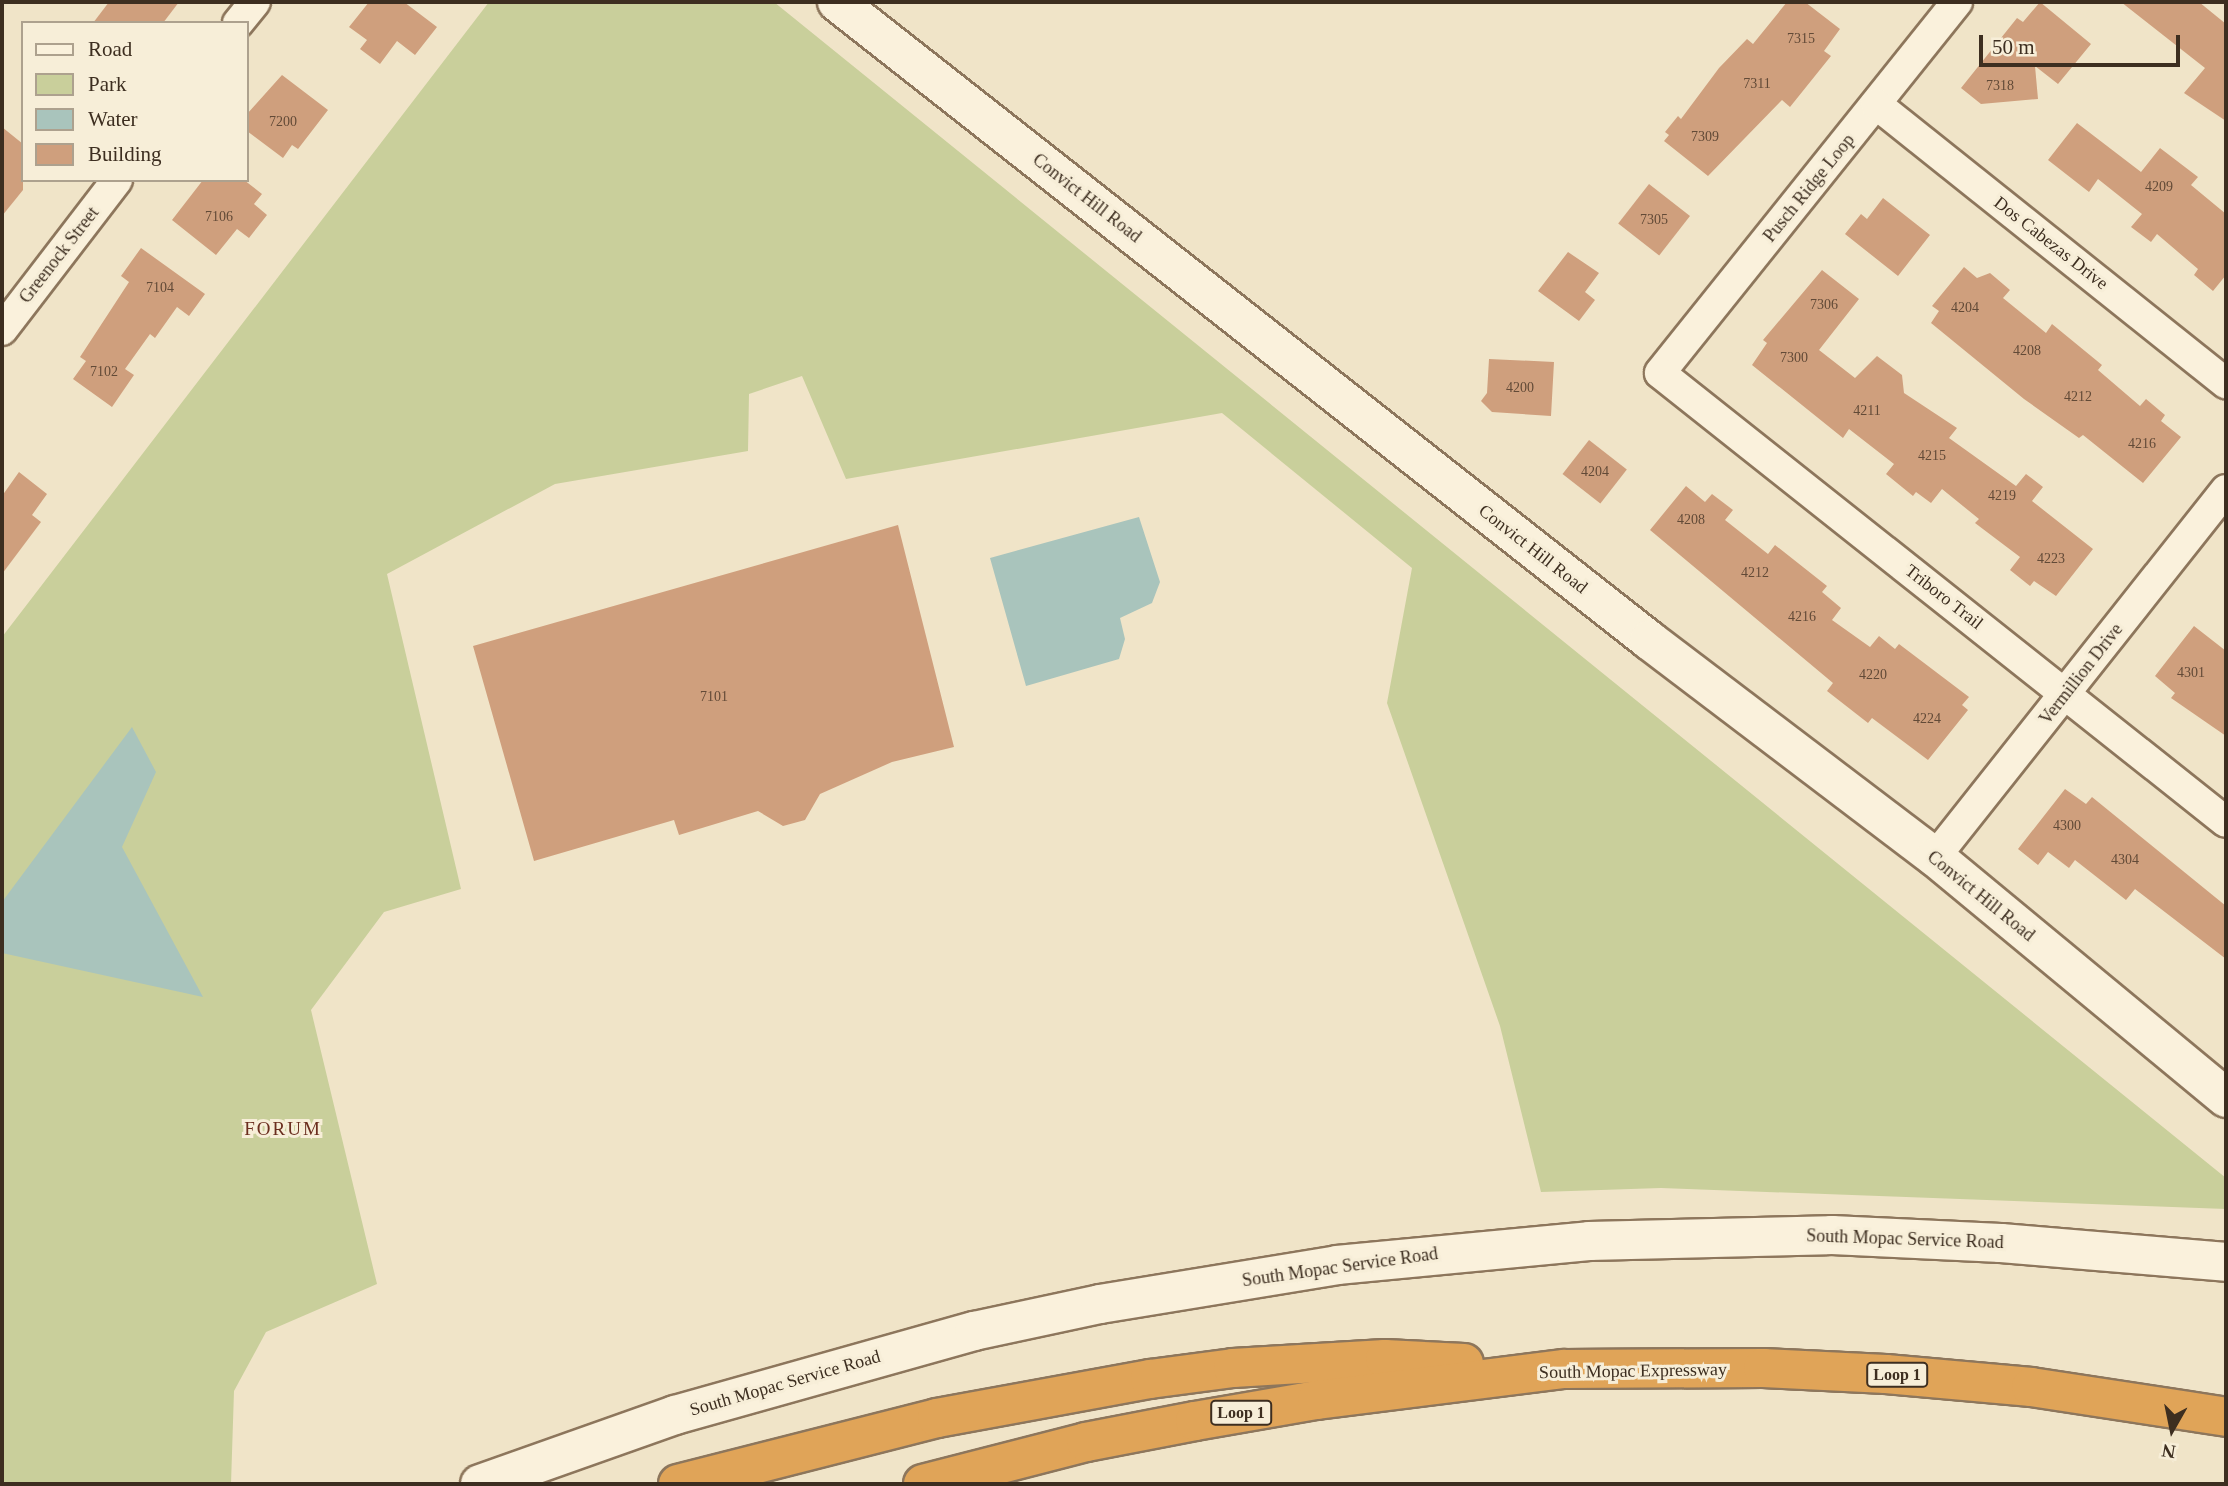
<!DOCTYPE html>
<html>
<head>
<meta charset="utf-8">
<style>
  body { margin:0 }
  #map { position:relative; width:2228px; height:1486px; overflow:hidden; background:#f0e4c8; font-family:"Times New Roman",serif }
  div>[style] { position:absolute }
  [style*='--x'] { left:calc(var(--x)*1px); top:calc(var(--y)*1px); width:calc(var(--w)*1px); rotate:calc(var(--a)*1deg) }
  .green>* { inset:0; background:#c9cf9b }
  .water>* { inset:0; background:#a9c4bc }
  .building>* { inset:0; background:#cf9f7d; transform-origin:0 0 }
  .roads { filter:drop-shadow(2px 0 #8d765c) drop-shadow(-2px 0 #8d765c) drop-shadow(0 2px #8d765c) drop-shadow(0 -2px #8d765c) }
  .street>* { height:30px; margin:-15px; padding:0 15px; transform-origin:15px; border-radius:15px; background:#faf1dc }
  .secondary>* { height:38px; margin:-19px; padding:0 19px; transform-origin:19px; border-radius:19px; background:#faf1dc }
  .highway>* { height:38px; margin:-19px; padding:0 19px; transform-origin:19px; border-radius:19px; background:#e0a458 }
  span { translate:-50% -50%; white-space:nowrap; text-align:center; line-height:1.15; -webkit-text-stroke:6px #f7eed8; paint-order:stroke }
  .number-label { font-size:14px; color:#624a37 }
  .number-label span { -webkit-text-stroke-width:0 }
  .shield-label span { padding:2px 5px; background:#f7eed8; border:2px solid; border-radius:5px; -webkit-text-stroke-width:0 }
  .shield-label { font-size:16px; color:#3d2e20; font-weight:700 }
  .street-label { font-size:18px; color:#3d2e20 }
  .neighbourhood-label { font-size:19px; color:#6b2e1e; letter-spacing:2px }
  .frame { position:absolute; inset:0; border:4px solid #3d2e20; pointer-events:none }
  .legend { position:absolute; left:21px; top:21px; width:228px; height:161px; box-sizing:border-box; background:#f7eed8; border:2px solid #ada18e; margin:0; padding:9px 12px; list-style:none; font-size:21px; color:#3d2e20 }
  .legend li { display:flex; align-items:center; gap:14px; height:35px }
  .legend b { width:35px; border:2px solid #ada18e }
  .north { position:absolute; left:2137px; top:1395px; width:70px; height:70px; -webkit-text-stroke:5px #f7eed8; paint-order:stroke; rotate:189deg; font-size:19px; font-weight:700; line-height:28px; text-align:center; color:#3d2e20 }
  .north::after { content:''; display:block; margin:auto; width:24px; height:32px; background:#3d2e20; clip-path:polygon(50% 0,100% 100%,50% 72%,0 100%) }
  .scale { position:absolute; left:1979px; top:35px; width:201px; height:32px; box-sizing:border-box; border:4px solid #3d2e20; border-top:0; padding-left:9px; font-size:21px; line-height:24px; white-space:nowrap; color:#3d2e20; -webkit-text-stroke:5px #f7eed8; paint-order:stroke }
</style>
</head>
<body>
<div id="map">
  <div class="green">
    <div style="clip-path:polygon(489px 2px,774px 2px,2226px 1178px,2226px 1209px,1661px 1188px,1541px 1192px,1500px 1026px,1387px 703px,1412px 568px,1222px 413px,846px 479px,802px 376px,749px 394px,748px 451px,555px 484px,387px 574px,461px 889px,384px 912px,311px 1010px,377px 1284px,266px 1332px,234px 1391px,231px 1484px,2px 1484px,2px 637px)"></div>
  </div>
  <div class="water">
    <div style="clip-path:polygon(1139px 517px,1160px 582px,1152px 603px,1120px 618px,1125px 639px,1119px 659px,1026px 686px,990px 558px)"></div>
    <div style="clip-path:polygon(132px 727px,156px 772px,122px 847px,203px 997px,2px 953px,2px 902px)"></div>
  </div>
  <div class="building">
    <div style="clip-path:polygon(109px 2px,179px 2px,163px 23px,93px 23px)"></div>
    <div style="clip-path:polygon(369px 2px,404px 2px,437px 27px,415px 55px,397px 41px,380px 64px,360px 49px,367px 40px,349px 27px)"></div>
    <div style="clip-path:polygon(1787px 2px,1805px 2px,1840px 29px,1824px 51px,1831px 56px,1790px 107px,1782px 100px,1708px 176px,1664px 141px,1669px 135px,1665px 132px,1678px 116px,1681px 119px,1719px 68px,1747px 39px,1753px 44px)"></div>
    <div style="clip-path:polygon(2040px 2px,2091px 44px,2058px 84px,2035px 66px,2038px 99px,1981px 104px,1961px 88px,2017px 18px,2023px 22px)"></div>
    <div style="clip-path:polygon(2121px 2px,2199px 2px,2226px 24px,2226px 121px,2184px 93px,2205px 68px)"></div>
    <div style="clip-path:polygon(282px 75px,328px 110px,298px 149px,292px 145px,283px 158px,247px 131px,247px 114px)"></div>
    <div style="clip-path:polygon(2077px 123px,2141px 172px,2160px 148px,2198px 177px,2191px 185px,2226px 214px,2226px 275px,2213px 291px,2194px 275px,2198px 269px,2157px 234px,2151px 242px,2131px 227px,2142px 214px,2098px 179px,2089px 192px,2048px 160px)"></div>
    <div style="clip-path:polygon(2px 127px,23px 144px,23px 190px,2px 216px)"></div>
    <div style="clip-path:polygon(203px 180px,244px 180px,262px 194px,254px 204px,267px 215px,249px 238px,237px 229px,216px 255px,172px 220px)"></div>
    <div style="left:1649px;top:184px;width:52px;height:50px;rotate:38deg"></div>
    <div style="clip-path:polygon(1883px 198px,1930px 235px,1898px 276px,1845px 234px,1861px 214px,1867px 219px)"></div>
    <div style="clip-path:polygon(141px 248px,205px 294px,189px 316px,177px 307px,155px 338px,150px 334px,125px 369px,134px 375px,112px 407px,73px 379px,86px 361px,80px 357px,129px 282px,121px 276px)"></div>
    <div style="clip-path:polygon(1568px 252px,1599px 273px,1585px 292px,1595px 300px,1579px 321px,1538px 291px)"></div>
    <div style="clip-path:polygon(1964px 267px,1977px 278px,1990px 273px,2010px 290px,2003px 298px,2046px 333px,2052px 324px,2102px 365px,2098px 370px,2140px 406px,2146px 399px,2165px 415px,2161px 421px,2181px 437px,2143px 483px,2083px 435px,2079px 438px,2024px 399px,1931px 323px,1939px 311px,1932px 306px)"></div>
    <div style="clip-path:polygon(1822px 270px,1859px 299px,1819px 350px,1855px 378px,1877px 356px,1902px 375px,1904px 393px,1957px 428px,1949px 438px,2016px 486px,2026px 474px,2043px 487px,2032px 501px,2093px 549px,2056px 596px,2034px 581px,2030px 586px,2010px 570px,2020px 557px,1975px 523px,1979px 519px,1942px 489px,1931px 503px,1916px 492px,1913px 496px,1886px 474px,1894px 464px,1849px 429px,1843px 438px,1752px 365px,1767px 343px,1763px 340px)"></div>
    <div style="clip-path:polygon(1489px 359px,1554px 362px,1551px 416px,1492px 412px,1481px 401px,1487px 393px)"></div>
    <div style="left:1589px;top:440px;width:48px;height:43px;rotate:38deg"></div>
    <div style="clip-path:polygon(19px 472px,47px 494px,32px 515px,41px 522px,2px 574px,2px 496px)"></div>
    <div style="clip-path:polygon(1686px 486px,1705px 502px,1712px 494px,1733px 510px,1725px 520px,1768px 554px,1775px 545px,1827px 586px,1822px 592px,1841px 608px,1832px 620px,1870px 647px,1879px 636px,1895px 649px,1899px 644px,1969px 697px,1962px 705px,1968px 710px,1928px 760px,1872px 718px,1868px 723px,1827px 691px,1833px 683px,1650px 530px)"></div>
    <div style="clip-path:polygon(898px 525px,954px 747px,892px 762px,820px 794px,805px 820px,783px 826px,758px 811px,679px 835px,674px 820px,534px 861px,473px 646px)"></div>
    <div style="clip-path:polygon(2194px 626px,2226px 651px,2226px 736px,2171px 698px,2175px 693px,2155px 676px)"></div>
    <div style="clip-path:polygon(2065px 789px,2086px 804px,2092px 797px,2226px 906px,2226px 959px,2135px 889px,2126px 900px,2075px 860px,2069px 868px,2048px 852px,2038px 865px,2018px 849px)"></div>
  </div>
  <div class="roads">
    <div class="street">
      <div style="--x:1957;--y:2;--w:475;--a:128.7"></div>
      <div style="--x:1660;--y:373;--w:722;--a:38.42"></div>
      <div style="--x:238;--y:23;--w:27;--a:-51"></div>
      <div style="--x:1876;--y:104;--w:448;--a:38.6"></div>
      <div style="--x:2;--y:330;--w:189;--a:-52.5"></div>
      <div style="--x:1935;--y:857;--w:468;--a:-51.6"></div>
    </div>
    <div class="secondary">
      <div style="--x:837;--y:2;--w:1033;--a:38.16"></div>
      <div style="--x:1649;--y:640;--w:359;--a:37.2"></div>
      <div style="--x:1935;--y:857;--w:378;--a:39.6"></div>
      <div style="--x:480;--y:1484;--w:207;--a:-19.5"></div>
      <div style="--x:675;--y:1415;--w:311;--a:-15.7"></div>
      <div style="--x:974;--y:1331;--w:129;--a:-12.1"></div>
      <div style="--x:1100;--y:1304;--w:240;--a:-9.3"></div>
      <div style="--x:1337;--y:1265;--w:253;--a:-5.4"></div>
      <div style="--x:1589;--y:1241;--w:243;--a:-1.4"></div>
      <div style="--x:1832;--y:1235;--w:169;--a:2.7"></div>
      <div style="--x:2001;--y:1243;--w:226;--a:4.8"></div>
    </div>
    <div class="highway">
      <div style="--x:678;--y:1484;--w:267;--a:-14.3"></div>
      <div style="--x:937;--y:1418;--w:217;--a:-10.4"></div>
      <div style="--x:1150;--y:1379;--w:84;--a:-7.5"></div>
      <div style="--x:1233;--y:1368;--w:152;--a:-3.4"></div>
      <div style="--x:1385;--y:1359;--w:79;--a:2.9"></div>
      <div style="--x:923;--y:1484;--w:168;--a:-14.4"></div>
      <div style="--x:1086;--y:1442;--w:111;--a:-10.9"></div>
      <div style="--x:1195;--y:1421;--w:124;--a:-9.8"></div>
      <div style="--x:1317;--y:1400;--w:249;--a:-7.2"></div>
      <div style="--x:1564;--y:1369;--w:199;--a:-0.3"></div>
      <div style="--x:1763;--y:1368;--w:123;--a:2.8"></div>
      <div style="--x:1886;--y:1374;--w:146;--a:5.1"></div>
      <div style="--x:2031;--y:1387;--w:197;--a:8.7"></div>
    </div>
  </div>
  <div class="number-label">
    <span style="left:1801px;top:39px">7315</span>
    <span style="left:1757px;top:84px">7311</span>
    <span style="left:2000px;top:86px">7318</span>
    <span style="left:283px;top:122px">7200</span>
    <span style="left:1705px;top:137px">7309</span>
    <span style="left:2159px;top:187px">4209</span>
    <span style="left:219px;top:217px">7106</span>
    <span style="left:1654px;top:220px">7305</span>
    <span style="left:160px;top:288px">7104</span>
    <span style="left:1824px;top:305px">7306</span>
    <span style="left:1965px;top:308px">4204</span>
    <span style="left:2027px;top:351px">4208</span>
    <span style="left:1794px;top:358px">7300</span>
    <span style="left:104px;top:372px">7102</span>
    <span style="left:1520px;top:388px">4200</span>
    <span style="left:2078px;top:397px">4212</span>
    <span style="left:1867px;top:411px">4211</span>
    <span style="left:2142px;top:444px">4216</span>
    <span style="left:1932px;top:456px">4215</span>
    <span style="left:1595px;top:472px">4204</span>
    <span style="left:2002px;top:496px">4219</span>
    <span style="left:1691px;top:520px">4208</span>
    <span style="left:2051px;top:559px">4223</span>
    <span style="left:1755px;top:573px">4212</span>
    <span style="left:1802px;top:617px">4216</span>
    <span style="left:2191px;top:673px">4301</span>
    <span style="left:1873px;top:675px">4220</span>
    <span style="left:714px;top:697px">7101</span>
    <span style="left:1927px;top:719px">4224</span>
    <span style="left:2067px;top:826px">4300</span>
    <span style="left:2125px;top:860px">4304</span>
  </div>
  <div class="shield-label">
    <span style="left:1897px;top:1375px">Loop 1</span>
    <span style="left:1241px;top:1413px">Loop 1</span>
  </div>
  <div class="street-label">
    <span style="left:1809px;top:188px;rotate:-51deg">Pusch Ridge Loop</span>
    <span style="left:1087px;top:198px;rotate:38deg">Convict Hill Road</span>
    <span style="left:2051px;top:243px;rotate:38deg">Dos Cabezas Drive</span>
    <span style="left:59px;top:255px;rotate:-52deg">Greenock Street</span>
    <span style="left:1533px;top:549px;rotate:38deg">Convict Hill Road</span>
    <span style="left:1944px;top:597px;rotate:38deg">Triboro Trail</span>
    <span style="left:2081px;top:674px;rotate:-52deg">Vermillion Drive</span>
    <span style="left:1981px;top:896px;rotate:39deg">Convict Hill Road</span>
    <span style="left:1905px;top:1239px;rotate:2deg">South Mopac Service Road</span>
    <span style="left:1340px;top:1267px;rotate:-8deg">South Mopac Service Road</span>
    <span style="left:1633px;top:1371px;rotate:-1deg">South Mopac Expressway</span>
    <span style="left:785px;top:1383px;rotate:-16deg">South Mopac Service Road</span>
  </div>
  <div class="neighbourhood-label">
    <span style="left:283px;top:1129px">FORUM</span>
  </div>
  <div class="frame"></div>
  <ul class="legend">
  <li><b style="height:9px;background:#faf1dc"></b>Road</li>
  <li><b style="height:19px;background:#c9cf9b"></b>Park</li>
  <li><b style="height:19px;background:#a9c4bc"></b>Water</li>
  <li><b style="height:19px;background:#cf9f7d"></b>Building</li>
  </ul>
  <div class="north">N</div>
  <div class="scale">50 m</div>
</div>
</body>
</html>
